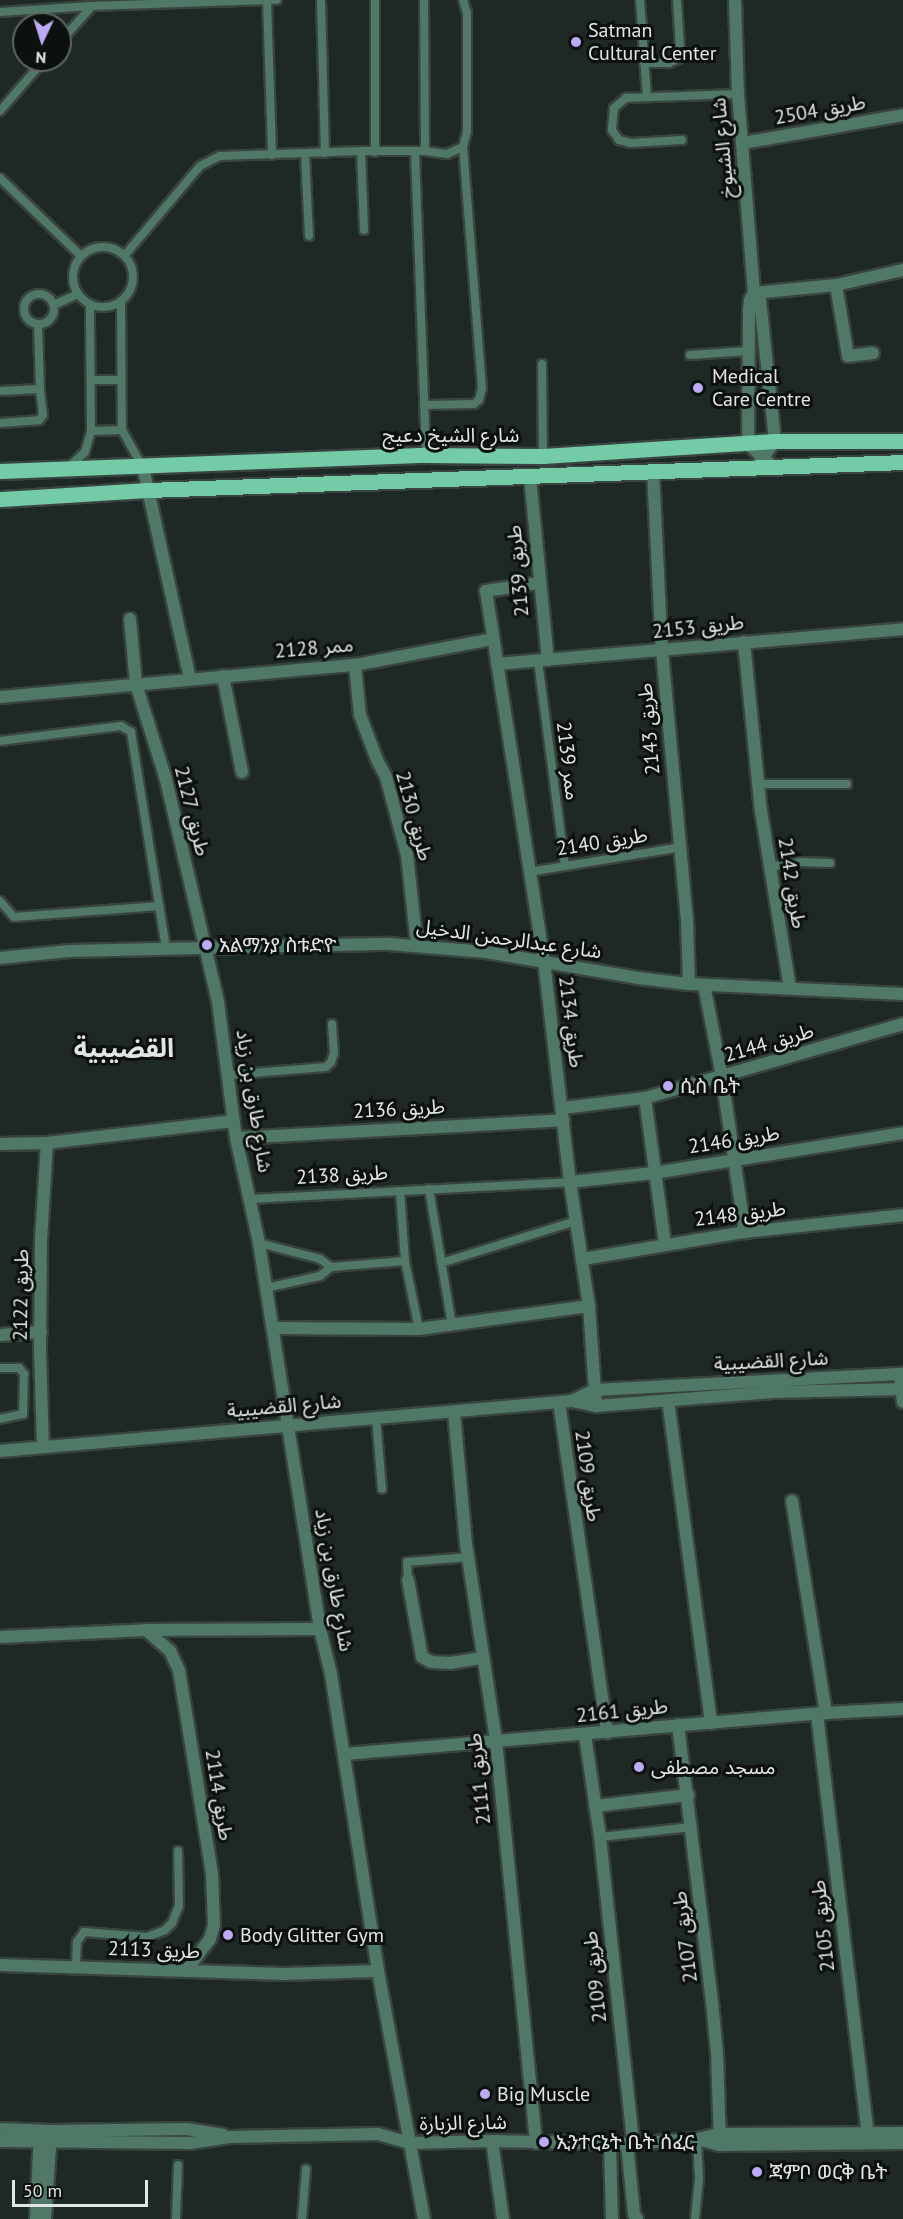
<!DOCTYPE html>
<html>
<head>
<meta charset="utf-8">
<style>
  body { margin:0 }
  #map { position:relative; width:903px; height:2219px; overflow:hidden; background:#1e2824; font-family:"PT Sans","Noto Sans Arabic","Noto Sans Ethiopic",sans-serif }
  div>[style] { position:absolute }
  [style*='--x'] { left:calc(var(--x)*1px); top:calc(var(--y)*1px); width:calc(var(--w)*1px); rotate:calc(var(--a)*1deg) }
  .roads { filter:drop-shadow(2px 0 #39433f) drop-shadow(-2px 0 #39433f) drop-shadow(0 2px #39433f) drop-shadow(0 -2px #39433f) }
  .service>* { height:8px; margin:-4px; padding:0 4px; transform-origin:4px; border-radius:4px; background:#507866 }
  .service>.ring { margin:-4px; padding:0; box-sizing:content-box; background:none; border:8px solid #507866; border-radius:50% }
  .minor>* { height:12px; margin:-6px; padding:0 6px; transform-origin:6px; border-radius:6px; background:#507866 }
  .tertiary>* { height:12px; margin:-6px; padding:0 6px; transform-origin:6px; border-radius:6px; background:#507866 }
  .primary>* { height:15px; margin:-7.5px; padding:0 7.5px; transform-origin:7.5px; border-radius:7.5px; background:#73cba7 }
  .dots>* { width:16px; height:16px; translate:-50% -50%; box-sizing:border-box; border:3px solid #0c100e; border-radius:50% }
  span { translate:-50% -50%; white-space:nowrap; text-align:center; line-height:1.15; -webkit-text-stroke:6px #0c100e; paint-order:stroke }
  .poi-label { font-size:20px; color:#e0e7e3 }
  .left { translate:0 -50%; text-align:left }
  .street-label { font-size:20px; color:#e0e7e3 }
  .district-label { font-size:26px; color:#e0e7e3; font-weight:700 }
  .north { position:absolute; left:12px; top:12px; width:60px; height:60px; box-sizing:border-box; background:#0c100e; border:2px solid #616663; border-radius:50%; rotate:184deg; font-size:16px; font-weight:700; line-height:24px; text-align:center; color:#e0e7e3 }
  .north::after { content:''; display:block; margin:auto; width:21px; height:27px; background:#bcaaf6; clip-path:polygon(50% 0,100% 100%,50% 72%,0 100%) }
  .scale { position:absolute; left:12px; top:2180px; width:136px; height:27px; box-sizing:border-box; border:3px solid #e0e7e3; border-top:0; padding-left:8px; font-size:18px; line-height:21px; white-space:nowrap; color:#e0e7e3; -webkit-text-stroke:4px #0c100e; paint-order:stroke }
</style>
</head>
<body>
<div id="map">
  <div class="roads">
    <div class="service">
      <div style="--x:321;--y:0;--w:153;--a:88.5"></div>
      <div style="--x:424;--y:0;--w:151;--a:89.6"></div>
      <div style="--x:640;--y:0;--w:97;--a:85.9"></div>
      <div style="--x:267;--y:1;--w:154;--a:88.1"></div>
      <div style="--x:0;--y:12;--w:92;--a:-3.7"></div>
      <div style="--x:60;--y:42;--w:48;--a:-48.4"></div>
      <div style="--x:92;--y:6;--w:185;--a:-1.9"></div>
      <div style="--x:644;--y:63;--w:25;--a:0"></div>
      <div style="--x:669;--y:63;--w:10;--a:-24"></div>
      <div style="--x:678;--y:59;--w:10;--a:-79"></div>
      <div style="--x:680;--y:49;--w:49;--a:-93.5"></div>
      <div style="--x:0;--y:111;--w:67;--a:-49.2"></div>
      <div style="--x:682;--y:140;--w:51;--a:176.6"></div>
      <div style="--x:631;--y:143;--w:12;--a:-166"></div>
      <div style="--x:619;--y:140;--w:12;--a:-125"></div>
      <div style="--x:612;--y:130;--w:22;--a:-85"></div>
      <div style="--x:614;--y:108;--w:16;--a:-40"></div>
      <div style="--x:626;--y:98;--w:112;--a:-2"></div>
      <div style="--x:361;--y:151;--w:79;--a:87.8"></div>
      <div style="--x:375;--y:152;--w:152;--a:-90"></div>
      <div style="--x:415;--y:152;--w:303;--a:87.9"></div>
      <div style="--x:305;--y:154;--w:82;--a:87.2"></div>
      <div style="--x:0;--y:178;--w:112;--a:43.9"></div>
      <div class="ring" style="left:73px;top:247px;width:52px;height:52px"></div>
      <div style="--x:125;--y:255;--w:116;--a:-49.9"></div>
      <div style="--x:200;--y:166;--w:22;--a:-27"></div>
      <div style="--x:220;--y:156;--w:141;--a:-2"></div>
      <div style="--x:361;--y:151;--w:64;--a:0"></div>
      <div style="--x:425;--y:151;--w:22;--a:8"></div>
      <div style="--x:447;--y:154;--w:17;--a:-24"></div>
      <div class="ring" style="left:24px;top:294px;width:22px;height:22px"></div>
      <div style="--x:121;--y:301;--w:129;--a:89.6"></div>
      <div style="--x:122;--y:430;--w:41;--a:60.9"></div>
      <div style="--x:54;--y:305;--w:26;--a:-25"></div>
      <div style="--x:690;--y:355;--w:58;--a:-3.9"></div>
      <div style="--x:542;--y:364;--w:92;--a:89.4"></div>
      <div style="--x:91;--y:380;--w:30;--a:0"></div>
      <div style="--x:0;--y:391;--w:40;--a:-2.9"></div>
      <div style="--x:40;--y:389;--w:65;--a:-91.8"></div>
      <div style="--x:424;--y:405;--w:50;--a:-1.1"></div>
      <div style="--x:474;--y:404;--w:6;--a:-39"></div>
      <div style="--x:479;--y:400;--w:12;--a:-76"></div>
      <div style="--x:482;--y:388;--w:242;--a:-94.5"></div>
      <div style="--x:463;--y:147;--w:16;--a:-76"></div>
      <div style="--x:467;--y:131;--w:118;--a:-90"></div>
      <div style="--x:467;--y:13;--w:14;--a:-107"></div>
      <div style="--x:0;--y:423;--w:39;--a:-4"></div>
      <div style="--x:39;--y:420;--w:6;--a:-51"></div>
      <div style="--x:43;--y:415;--w:26;--a:-97"></div>
      <div style="--x:91;--y:431;--w:31;--a:-2"></div>
      <div style="--x:71;--y:465;--w:19;--a:-43"></div>
      <div style="--x:85;--y:452;--w:22;--a:-74"></div>
      <div style="--x:91;--y:431;--w:127;--a:-90.5"></div>
      <div style="--x:538;--y:661;--w:206;--a:82.5"></div>
      <div style="--x:0;--y:741;--w:122;--a:-7.1"></div>
      <div style="--x:121;--y:726;--w:12;--a:31"></div>
      <div style="--x:131;--y:732;--w:220;--a:80.8"></div>
      <div style="--x:758;--y:784;--w:89;--a:0"></div>
      <div style="--x:769;--y:867;--w:30;--a:-9"></div>
      <div style="--x:799;--y:862;--w:31;--a:2"></div>
      <div style="--x:529;--y:872;--w:154;--a:-9.3"></div>
      <div style="--x:0;--y:901;--w:21;--a:49"></div>
      <div style="--x:14;--y:917;--w:146;--a:-4.3"></div>
      <div style="--x:229;--y:1075;--w:97;--a:-4.7"></div>
      <div style="--x:326;--y:1067;--w:7;--a:-45"></div>
      <div style="--x:331;--y:1062;--w:9;--a:-72"></div>
      <div style="--x:334;--y:1053;--w:29;--a:-94"></div>
      <div style="--x:429;--y:1189;--w:138;--a:80.4"></div>
      <div style="--x:400;--y:1191;--w:70;--a:85.9"></div>
      <div style="--x:405;--y:1261;--w:69;--a:78.4"></div>
      <div style="--x:250;--y:1199;--w:320;--a:-3"></div>
      <div style="--x:259;--y:1243;--w:63;--a:14.7"></div>
      <div style="--x:320;--y:1259;--w:14;--a:36"></div>
      <div style="--x:331;--y:1267;--w:14;--a:141"></div>
      <div style="--x:320;--y:1276;--w:55;--a:167.5"></div>
      <div style="--x:441;--y:1263;--w:141;--a:-17.3"></div>
      <div style="--x:331;--y:1267;--w:74;--a:-4.6"></div>
      <div style="--x:0;--y:1368;--w:19;--a:0"></div>
      <div style="--x:19;--y:1368;--w:8;--a:50"></div>
      <div style="--x:24;--y:1374;--w:40;--a:91.4"></div>
      <div style="--x:23;--y:1414;--w:24;--a:168"></div>
      <div style="--x:376;--y:1418;--w:71;--a:85.2"></div>
      <div style="--x:408;--y:1580;--w:18;--a:-93"></div>
      <div style="--x:407;--y:1562;--w:62;--a:-4.6"></div>
      <div style="--x:600;--y:1837;--w:93;--a:-6.2"></div>
      <div style="--x:76;--y:1966;--w:24;--a:-88"></div>
      <div style="--x:77;--y:1942;--w:12;--a:-55"></div>
      <div style="--x:84;--y:1932;--w:63;--a:4.5"></div>
      <div style="--x:147;--y:1937;--w:19;--a:-21"></div>
      <div style="--x:165;--y:1930;--w:10;--a:-45"></div>
      <div style="--x:172;--y:1923;--w:18;--a:-68"></div>
      <div style="--x:179;--y:1906;--w:55;--a:-91"></div>
      <div style="--x:176;--y:2219;--w:54;--a:-87.9"></div>
      <div style="--x:302;--y:2219;--w:50;--a:-85.4"></div>
      <div style="--x:695;--y:2219;--w:40;--a:-84.3"></div>
      <div style="--x:699;--y:2179;--w:40;--a:-92.9"></div>
    </div>
    <div class="minor">
      <div style="--x:735;--y:0;--w:94;--a:88.2"></div>
      <div style="--x:738;--y:94;--w:200;--a:85.4"></div>
      <div style="--x:754;--y:293;--w:9;--a:49"></div>
      <div style="--x:760;--y:300;--w:142;--a:83.9"></div>
      <div style="--x:775;--y:441;--w:31;--a:126"></div>
      <div style="--x:743;--y:143;--w:162;--a:-9.9"></div>
      <div style="--x:836;--y:285;--w:72;--a:80.4"></div>
      <div style="--x:848;--y:356;--w:25;--a:-7"></div>
      <div style="--x:754;--y:293;--w:8;--a:120"></div>
      <div style="--x:750;--y:300;--w:10;--a:96"></div>
      <div style="--x:749;--y:310;--w:134;--a:90.4"></div>
      <div style="--x:748;--y:444;--w:28;--a:42"></div>
      <div style="--x:754;--y:293;--w:82;--a:-5.6"></div>
      <div style="--x:836;--y:285;--w:69;--a:-12.6"></div>
      <div style="--x:143;--y:467;--w:217;--a:77.5"></div>
      <div style="--x:653;--y:470;--w:181;--a:87.2"></div>
      <div style="--x:662;--y:651;--w:269;--a:84.7"></div>
      <div style="--x:687;--y:919;--w:65;--a:88.2"></div>
      <div style="--x:530;--y:477;--w:184;--a:84.4"></div>
      <div style="--x:538;--y:583;--w:53;--a:171.3"></div>
      <div style="--x:486;--y:591;--w:375;--a:81.1"></div>
      <div style="--x:544;--y:961;--w:223;--a:83.3"></div>
      <div style="--x:570;--y:1182;--w:125;--a:81.3"></div>
      <div style="--x:589;--y:1306;--w:100;--a:86"></div>
      <div style="--x:130;--y:619;--w:65;--a:84.7"></div>
      <div style="--x:136;--y:684;--w:101;--a:72.6"></div>
      <div style="--x:166;--y:780;--w:228;--a:76.8"></div>
      <div style="--x:218;--y:1002;--w:137;--a:82.5"></div>
      <div style="--x:236;--y:1138;--w:107;--a:77.6"></div>
      <div style="--x:259;--y:1243;--w:391;--a:81"></div>
      <div style="--x:320;--y:1629;--w:46;--a:76.3"></div>
      <div style="--x:331;--y:1674;--w:301;--a:81"></div>
      <div style="--x:378;--y:1971;--w:252;--a:79.5"></div>
      <div style="--x:744;--y:642;--w:170;--a:84.3"></div>
      <div style="--x:761;--y:811;--w:179;--a:80.7"></div>
      <div style="--x:497;--y:664;--w:408;--a:-4.9"></div>
      <div style="--x:355;--y:665;--w:50;--a:84.3"></div>
      <div style="--x:360;--y:715;--w:48;--a:69.3"></div>
      <div style="--x:377;--y:760;--w:19;--a:62"></div>
      <div style="--x:386;--y:777;--w:81;--a:74.9"></div>
      <div style="--x:407;--y:855;--w:91;--a:83.7"></div>
      <div style="--x:223;--y:676;--w:98;--a:78.8"></div>
      <div style="--x:0;--y:697;--w:356;--a:-5.2"></div>
      <div style="--x:355;--y:665;--w:140;--a:-10.7"></div>
      <div style="--x:0;--y:958;--w:69;--a:-5.8"></div>
      <div style="--x:69;--y:951;--w:320;--a:-1.3"></div>
      <div style="--x:389;--y:944;--w:97;--a:4.7"></div>
      <div style="--x:486;--y:952;--w:154;--a:9.7"></div>
      <div style="--x:638;--y:978;--w:51;--a:6.7"></div>
      <div style="--x:689;--y:984;--w:214;--a:2.7"></div>
      <div style="--x:704;--y:985;--w:94;--a:78.9"></div>
      <div style="--x:722;--y:1077;--w:157;--a:81.6"></div>
      <div style="--x:645;--y:1098;--w:147;--a:82.2"></div>
      <div style="--x:563;--y:1108;--w:83;--a:-7"></div>
      <div style="--x:645;--y:1098;--w:268;--a:-16"></div>
      <div style="--x:236;--y:1138;--w:328;--a:-3.1"></div>
      <div style="--x:0;--y:1144;--w:47;--a:-1.2"></div>
      <div style="--x:47;--y:1143;--w:188;--a:-6.7"></div>
      <div style="--x:570;--y:1182;--w:84;--a:-6.1"></div>
      <div style="--x:654;--y:1173;--w:252;--a:-9.1"></div>
      <div style="--x:583;--y:1259;--w:164;--a:-9.5"></div>
      <div style="--x:745;--y:1232;--w:159;--a:-6.1"></div>
      <div style="--x:273;--y:1328;--w:146;--a:0.4"></div>
      <div style="--x:419;--y:1329;--w:172;--a:-7.7"></div>
      <div style="--x:0;--y:1335;--w:41;--a:-4.2"></div>
      <div style="--x:900;--y:1374;--w:28;--a:84"></div>
      <div style="--x:668;--y:1400;--w:326;--a:82.4"></div>
      <div style="--x:559;--y:1402;--w:334;--a:81.7"></div>
      <div style="--x:454;--y:1412;--w:133;--a:84.8"></div>
      <div style="--x:466;--y:1544;--w:199;--a:81.3"></div>
      <div style="--x:496;--y:1741;--w:404;--a:84.3"></div>
      <div style="--x:43;--y:1447;--w:97;--a:-91.8"></div>
      <div style="--x:40;--y:1350;--w:110;--a:-89.5"></div>
      <div style="--x:41;--y:1240;--w:97;--a:-86.5"></div>
      <div style="--x:792;--y:1501;--w:215;--a:80.9"></div>
      <div style="--x:408;--y:1580;--w:78;--a:79.7"></div>
      <div style="--x:422;--y:1657;--w:10;--a:29"></div>
      <div style="--x:431;--y:1662;--w:19;--a:3"></div>
      <div style="--x:450;--y:1663;--w:31;--a:-9"></div>
      <div style="--x:146;--y:1630;--w:32;--a:41"></div>
      <div style="--x:170;--y:1651;--w:21;--a:65"></div>
      <div style="--x:179;--y:1670;--w:207;--a:80.8"></div>
      <div style="--x:212;--y:1874;--w:51;--a:87.8"></div>
      <div style="--x:214;--y:1925;--w:15;--a:106"></div>
      <div style="--x:210;--y:1939;--w:40;--a:127"></div>
      <div style="--x:0;--y:1637;--w:146;--a:-2.7"></div>
      <div style="--x:146;--y:1630;--w:174;--a:-0.3"></div>
      <div style="--x:817;--y:1714;--w:422;--a:83.1"></div>
      <div style="--x:678;--y:1725;--w:279;--a:83"></div>
      <div style="--x:712;--y:2002;--w:51;--a:84.4"></div>
      <div style="--x:717;--y:2053;--w:91;--a:88.1"></div>
      <div style="--x:585;--y:1735;--w:103;--a:81.6"></div>
      <div style="--x:600;--y:1837;--w:308;--a:83.8"></div>
      <div style="--x:345;--y:1754;--w:483;--a:-4.9"></div>
      <div style="--x:826;--y:1713;--w:77;--a:-3"></div>
      <div style="--x:595;--y:1806;--w:94;--a:-6.7"></div>
      <div style="--x:0;--y:1965;--w:284;--a:1.8"></div>
      <div style="--x:284;--y:1974;--w:94;--a:-1.8"></div>
      <div style="--x:492;--y:2141;--w:79;--a:82"></div>
      <div style="--x:610;--y:2144;--w:75;--a:88.5"></div>
      <div style="--x:627;--y:2144;--w:70;--a:84.3"></div>
      <div style="--x:634;--y:2214;--w:6;--a:59"></div>
      <div style="--x:36;--y:2219;--w:87;--a:-87.4"></div>
      <div style="--x:45;--y:2219;--w:86;--a:-86"></div>
    </div>
    <div class="tertiary">
      <div style="--x:572;--y:1401;--w:25;--a:-26"></div>
      <div style="--x:595;--y:1390;--w:308;--a:-3"></div>
      <div style="--x:0;--y:1451;--w:561;--a:-5.01"></div>
      <div style="--x:559;--y:1402;--w:13;--a:-4"></div>
      <div style="--x:572;--y:1401;--w:25;--a:12"></div>
      <div style="--x:596;--y:1406;--w:178;--a:-4.5"></div>
      <div style="--x:773;--y:1392;--w:130;--a:-1.3"></div>
      <div style="--x:0;--y:2129;--w:51;--a:2.2"></div>
      <div style="--x:51;--y:2131;--w:136;--a:-0.8"></div>
      <div style="--x:187;--y:2129;--w:36;--a:9"></div>
      <div style="--x:697;--y:2139;--w:24;--a:15"></div>
      <div style="--x:720;--y:2145;--w:183;--a:-0.6"></div>
      <div style="--x:0;--y:2141;--w:190;--a:0.6"></div>
      <div style="--x:190;--y:2143;--w:40;--a:-8.5"></div>
      <div style="--x:230;--y:2137;--w:148;--a:-1.2"></div>
      <div style="--x:378;--y:2134;--w:32;--a:16"></div>
      <div style="--x:409;--y:2143;--w:83;--a:-1.4"></div>
      <div style="--x:492;--y:2141;--w:135;--a:1.3"></div>
      <div style="--x:627;--y:2144;--w:70;--a:-4.1"></div>
      <div style="--x:697;--y:2139;--w:23;--a:-13"></div>
      <div style="--x:719;--y:2134;--w:184;--a:-0.3"></div>
    </div>
    <div class="primary">
      <div style="--x:0;--y:471;--w:426;--a:-2.2"></div>
      <div style="--x:426;--y:455;--w:117;--a:0.5"></div>
      <div style="--x:543;--y:456;--w:232;--a:-3.7"></div>
      <div style="--x:775;--y:441;--w:128;--a:0"></div>
      <div style="--x:0;--y:499;--w:148;--a:-3.5"></div>
      <div style="--x:148;--y:490;--w:756;--a:-2.12"></div>
    </div>
  </div>
  <div class="dots">
    <div style="left:576px;top:42px;background:#bcaaf6"></div>
    <div style="left:698px;top:388px;background:#bcaaf6"></div>
    <div style="left:207px;top:945px;background:#bcaaf6"></div>
    <div style="left:668px;top:1086px;background:#bcaaf6"></div>
    <div style="left:639px;top:1767px;background:#bcaaf6"></div>
    <div style="left:228px;top:1935px;background:#bcaaf6"></div>
    <div style="left:485px;top:2094px;background:#bcaaf6"></div>
    <div style="left:544px;top:2142px;background:#bcaaf6"></div>
    <div style="left:757px;top:2172px;background:#bcaaf6"></div>
  </div>
  <div class="poi-label">
    <span class="left" style="left:588px;top:42px">Satman<br>Cultural Center</span>
    <span class="left" style="left:712px;top:388px">Medical<br>Care Centre</span>
    <span class="left" style="left:219px;top:945px">አልማንያ ስቱድዮ</span>
    <span class="left" style="left:680px;top:1086px">ሲስ ቤት</span>
    <span class="left" style="left:651px;top:1767px">مسجد مصطفى</span>
    <span class="left" style="left:240px;top:1935px">Body Glitter Gym</span>
    <span class="left" style="left:497px;top:2094px">Big Muscle</span>
    <span class="left" style="left:556px;top:2142px">ኢንተርኔት ቤት ሰፈር</span>
    <span class="left" style="left:769px;top:2172px">ጃምቦ ወርቅ ቤት</span>
  </div>
  <div class="street-label">
    <span style="left:820px;top:110px;rotate:-10deg">طريق 2504</span>
    <span style="left:723px;top:148px;rotate:-95deg">شارع الشيوخ</span>
    <span style="left:451px;top:435px">شارع الشيخ دعيج</span>
    <span style="left:518px;top:571px;rotate:-95deg">طريق 2139</span>
    <span style="left:698px;top:627px;rotate:-6deg">طريق 2153</span>
    <span style="left:314px;top:648px;rotate:-5deg">ممر 2128</span>
    <span style="left:649px;top:729px;rotate:-95deg">طريق 2143</span>
    <span style="left:568px;top:761px;rotate:83deg">ممر 2139</span>
    <span style="left:192px;top:811px;rotate:76deg">طريق 2127</span>
    <span style="left:414px;top:816px;rotate:75deg">طريق 2130</span>
    <span style="left:602px;top:842px;rotate:-9deg">طريق 2140</span>
    <span style="left:792px;top:883px;rotate:81deg">طريق 2142</span>
    <span style="left:509px;top:939px;rotate:8deg">شارع عبدالرحمن الدخيل</span>
    <span style="left:571px;top:1022px;rotate:83deg">طريق 2134</span>
    <span style="left:769px;top:1043px;rotate:-16deg">طريق 2144</span>
    <span style="left:254px;top:1101px;rotate:81deg">شارع طارق بن زياد</span>
    <span style="left:399px;top:1109px;rotate:-3deg">طريق 2136</span>
    <span style="left:734px;top:1140px;rotate:-9deg">طريق 2146</span>
    <span style="left:342px;top:1175px;rotate:-3deg">طريق 2138</span>
    <span style="left:740px;top:1214px;rotate:-7deg">طريق 2148</span>
    <span style="left:21px;top:1295px;rotate:-89deg">طريق 2122</span>
    <span style="left:771px;top:1361px;rotate:-3deg">شارع القضيبية</span>
    <span style="left:284px;top:1406px;rotate:-5deg">شارع القضيبية</span>
    <span style="left:588px;top:1476px;rotate:82deg">طريق 2109</span>
    <span style="left:334px;top:1580px;rotate:80deg">شارع طارق بن زياد</span>
    <span style="left:622px;top:1711px;rotate:-6deg">طريق 2161</span>
    <span style="left:479px;top:1779px;rotate:-96deg">طريق 2111</span>
    <span style="left:219px;top:1795px;rotate:81deg">طريق 2114</span>
    <span style="left:823px;top:1926px;rotate:-96deg">طريق 2105</span>
    <span style="left:685px;top:1937px;rotate:-97deg">طريق 2107</span>
    <span style="left:154px;top:1950px;rotate:2deg">طريق 2113</span>
    <span style="left:595px;top:1977px;rotate:-96deg">طريق 2109</span>
    <span style="left:463px;top:2123px;rotate:-1deg">شارع الزبارة</span>
  </div>
  <div class="district-label">
    <span style="left:124px;top:1048px">القضيبية</span>
  </div>
  <div class="north">N</div>
  <div class="scale">50 m</div>
</div>
</body>
</html>
